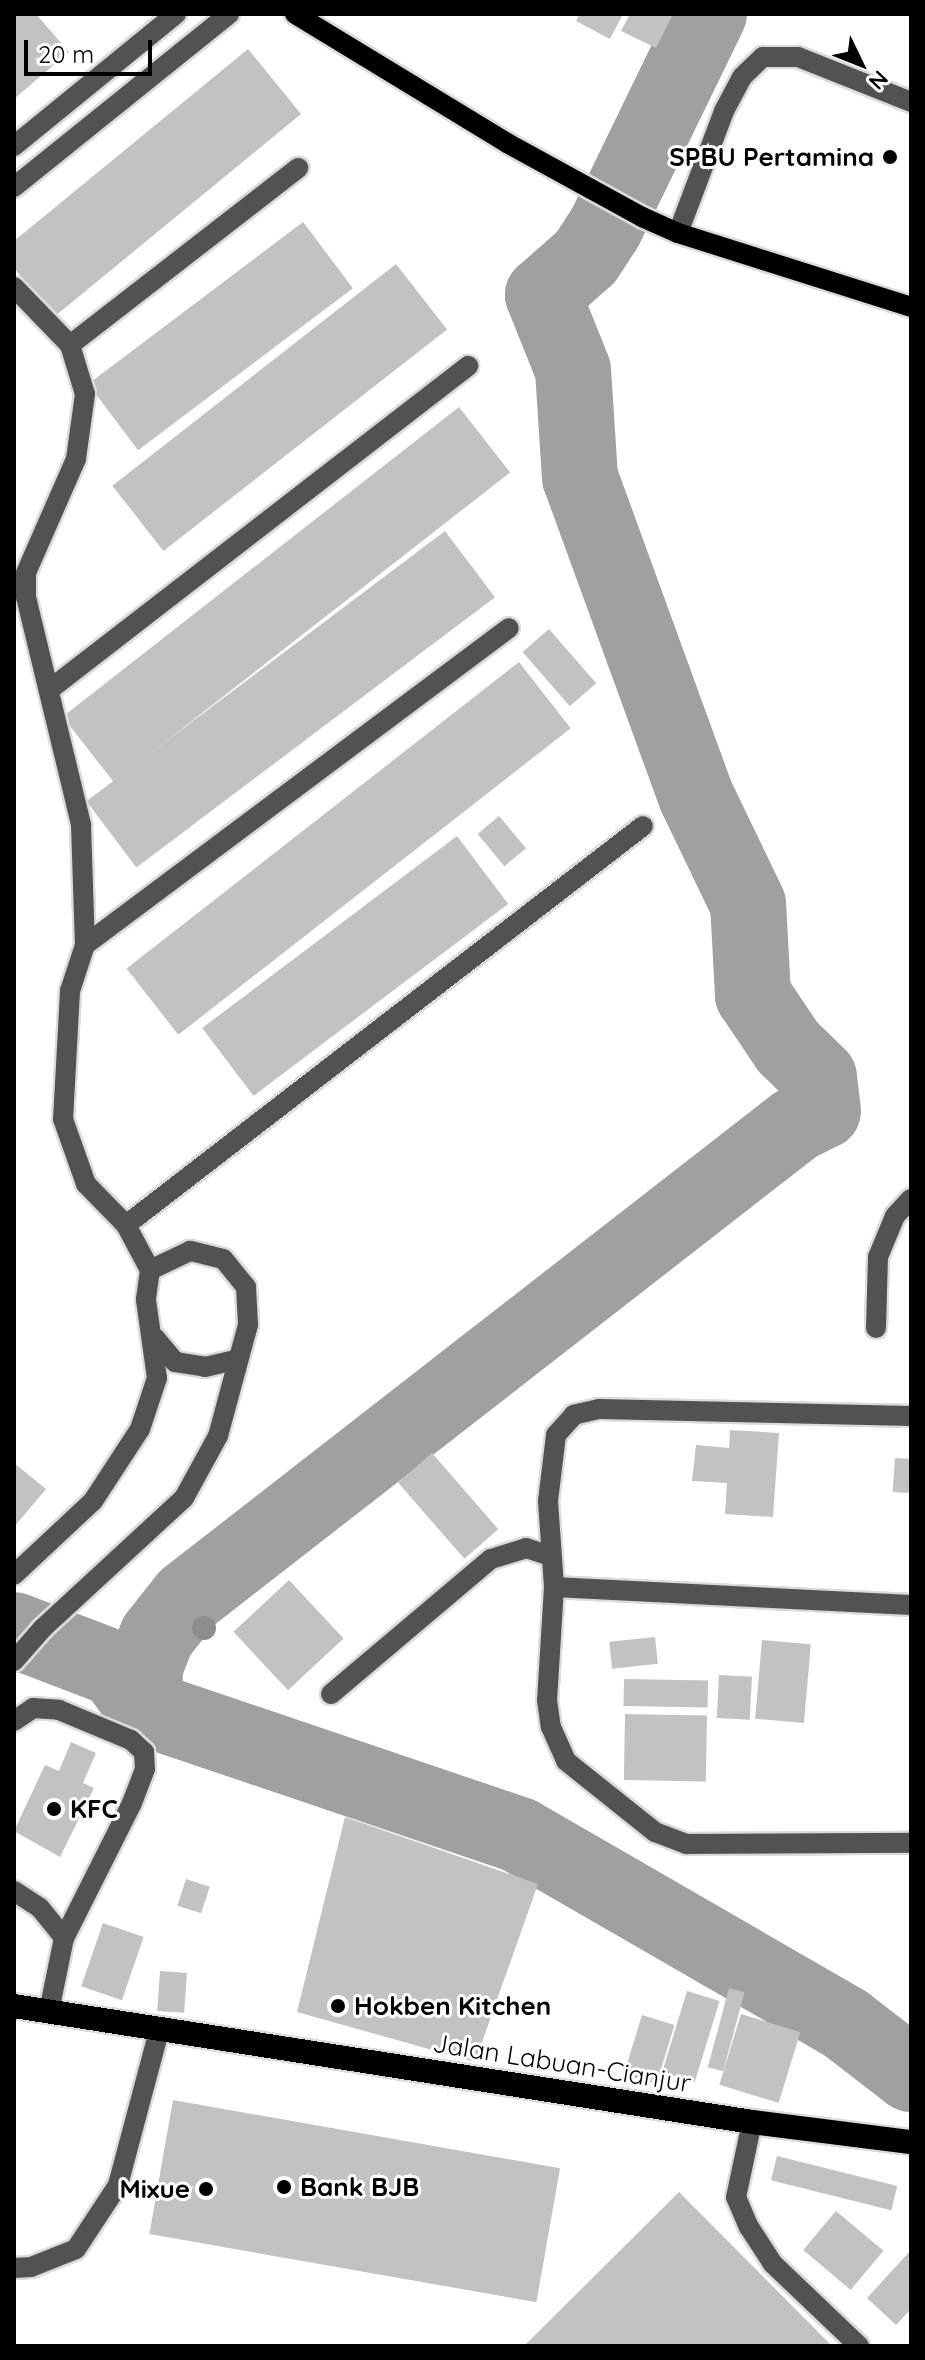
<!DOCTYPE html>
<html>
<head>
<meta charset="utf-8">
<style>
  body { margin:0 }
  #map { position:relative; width:925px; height:2360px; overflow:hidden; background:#fff; font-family:Quicksand,sans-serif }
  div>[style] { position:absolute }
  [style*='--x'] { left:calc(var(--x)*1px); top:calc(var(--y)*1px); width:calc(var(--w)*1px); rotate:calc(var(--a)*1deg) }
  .river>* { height:76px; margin:-38px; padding:0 38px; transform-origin:38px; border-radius:38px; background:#a0a0a0 }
  .building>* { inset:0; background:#c2c2c2; transform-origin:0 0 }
  .roads { filter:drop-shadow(2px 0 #dbdbdb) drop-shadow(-2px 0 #dbdbdb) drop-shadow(0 2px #dbdbdb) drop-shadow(0 -2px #dbdbdb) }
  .minor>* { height:20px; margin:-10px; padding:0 10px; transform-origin:10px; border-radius:10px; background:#525252 }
  .major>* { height:20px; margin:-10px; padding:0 10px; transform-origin:10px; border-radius:10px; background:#000 }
  .highway>* { height:24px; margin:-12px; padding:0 12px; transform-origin:12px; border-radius:12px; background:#000 }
  .trees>* { width:24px; height:24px; margin:-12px; border-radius:50%; background:#8d8d8d }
  .dots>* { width:22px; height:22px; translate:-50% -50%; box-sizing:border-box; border:4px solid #fff; border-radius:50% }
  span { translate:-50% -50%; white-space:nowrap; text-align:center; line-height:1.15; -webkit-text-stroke:6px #fff; paint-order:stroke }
  .poi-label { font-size:26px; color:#000; font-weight:700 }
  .right { translate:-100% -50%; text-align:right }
  .left { translate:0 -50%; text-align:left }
  .street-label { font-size:26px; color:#000 }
  .frame { position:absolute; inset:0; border:16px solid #000; pointer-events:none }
  .north { position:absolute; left:821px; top:24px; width:80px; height:80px; -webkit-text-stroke:6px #fff; paint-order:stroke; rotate:133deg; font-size:22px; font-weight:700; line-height:32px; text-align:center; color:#000 }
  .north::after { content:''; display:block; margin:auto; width:28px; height:36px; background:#000; clip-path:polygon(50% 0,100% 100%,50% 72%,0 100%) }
  .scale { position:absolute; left:24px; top:40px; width:128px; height:36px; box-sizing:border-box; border:4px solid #000; border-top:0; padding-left:10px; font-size:24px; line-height:28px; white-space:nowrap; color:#000; -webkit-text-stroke:6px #fff; paint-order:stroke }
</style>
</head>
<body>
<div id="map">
  <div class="river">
    <div style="--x:14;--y:1630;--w:109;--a:20.9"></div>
    <div style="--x:116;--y:1669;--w:48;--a:54.3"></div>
    <div style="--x:144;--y:1708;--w:396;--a:18.7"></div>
    <div style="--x:519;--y:1835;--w:378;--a:30"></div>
    <div style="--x:846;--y:2024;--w:82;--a:37.6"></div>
    <div style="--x:144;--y:1708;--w:41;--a:-88.6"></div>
    <div style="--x:145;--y:1667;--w:33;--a:-69"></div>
    <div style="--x:157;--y:1636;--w:48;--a:-51.7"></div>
    <div style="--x:187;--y:1598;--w:770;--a:-37.88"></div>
    <div style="--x:795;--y:1125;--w:31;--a:-27"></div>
    <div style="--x:823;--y:1111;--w:34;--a:-97"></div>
    <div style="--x:819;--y:1077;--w:43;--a:-135.9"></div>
    <div style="--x:788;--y:1047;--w:63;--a:-123.9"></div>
    <div style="--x:753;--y:995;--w:91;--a:-93.1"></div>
    <div style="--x:748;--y:904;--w:120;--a:-115.7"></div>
    <div style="--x:696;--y:796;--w:338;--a:-110"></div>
    <div style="--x:580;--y:478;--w:108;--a:-93.7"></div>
    <div style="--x:573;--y:370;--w:81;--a:-111.8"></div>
    <div style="--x:543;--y:295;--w:57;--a:-41.5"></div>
    <div style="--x:586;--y:257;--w:35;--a:-57"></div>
    <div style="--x:605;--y:228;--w:238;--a:-64.1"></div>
  </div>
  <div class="building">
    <div style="clip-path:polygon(14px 14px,36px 14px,69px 52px,14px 99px)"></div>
    <div style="clip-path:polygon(580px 14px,623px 14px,610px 39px,576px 21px)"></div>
    <div style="clip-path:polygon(630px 14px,673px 14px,656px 48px,621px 31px)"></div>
    <div style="clip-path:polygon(248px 49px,301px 114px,54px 317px,14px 268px,14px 241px)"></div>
    <div style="left:303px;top:222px;width:83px;height:269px;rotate:53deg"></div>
    <div style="left:396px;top:264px;width:83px;height:360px;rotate:52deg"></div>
    <div style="left:459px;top:407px;width:83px;height:503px;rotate:52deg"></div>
    <div style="left:445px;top:531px;width:83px;height:449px;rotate:53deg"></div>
    <div style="left:549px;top:629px;width:72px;height:35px;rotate:49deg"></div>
    <div style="left:519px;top:662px;width:84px;height:498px;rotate:52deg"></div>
    <div style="left:499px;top:816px;width:42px;height:28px;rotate:50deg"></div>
    <div style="left:457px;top:836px;width:85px;height:319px;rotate:53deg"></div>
    <div style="clip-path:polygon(730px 1430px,779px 1433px,773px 1517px,725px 1514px,727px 1483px,692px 1481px,696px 1445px,729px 1448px)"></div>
    <div style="left:432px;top:1453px;width:101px;height:45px;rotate:49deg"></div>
    <div style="left:895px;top:1458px;width:16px;height:34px;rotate:4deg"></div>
    <div style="clip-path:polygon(14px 1463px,46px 1489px,14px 1527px)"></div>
    <div style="left:289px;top:1580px;width:80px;height:76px;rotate:47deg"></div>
    <div style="left:655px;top:1637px;width:27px;height:46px;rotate:84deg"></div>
    <div style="left:762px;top:1640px;width:49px;height:79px;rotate:5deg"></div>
    <div style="left:719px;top:1675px;width:33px;height:43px;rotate:3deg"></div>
    <div style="left:624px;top:1679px;width:84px;height:27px;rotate:1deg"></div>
    <div style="left:625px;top:1714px;width:82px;height:66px;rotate:1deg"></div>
    <div style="clip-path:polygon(71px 1742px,96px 1753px,83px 1783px,94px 1788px,60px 1857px,14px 1831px,45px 1765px,59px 1771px)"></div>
    <div style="clip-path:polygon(345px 1817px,538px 1884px,475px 2062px,297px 2012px)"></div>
    <div style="left:186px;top:1879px;width:25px;height:28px;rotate:18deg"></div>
    <div style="left:103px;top:1923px;width:43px;height:67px;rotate:19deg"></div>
    <div style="left:160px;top:1971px;width:27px;height:40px;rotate:4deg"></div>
    <div style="left:729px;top:1988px;width:16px;height:82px;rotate:15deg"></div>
    <div style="left:687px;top:1991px;width:34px;height:85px;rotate:17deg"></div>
    <div style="left:741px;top:2014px;width:62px;height:74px;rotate:17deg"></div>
    <div style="left:642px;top:2015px;width:34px;height:62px;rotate:17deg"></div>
    <div style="left:173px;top:2100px;width:393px;height:136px;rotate:10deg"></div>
    <div style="left:777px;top:2156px;width:124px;height:25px;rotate:14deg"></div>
    <div style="clip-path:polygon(679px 2192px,832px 2346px,524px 2346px)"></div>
    <div style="left:836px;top:2211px;width:62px;height:51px;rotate:40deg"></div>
    <div style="clip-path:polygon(911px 2250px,911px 2309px,896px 2325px,867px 2298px)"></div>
  </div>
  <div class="roads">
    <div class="minor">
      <div style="--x:14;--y:146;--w:209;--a:-39.2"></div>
      <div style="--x:14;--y:187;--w:276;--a:-38.8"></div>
      <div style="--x:678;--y:233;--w:130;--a:-69.3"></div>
      <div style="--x:724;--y:111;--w:38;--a:-62"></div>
      <div style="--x:742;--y:77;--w:29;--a:-44"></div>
      <div style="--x:763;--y:57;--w:35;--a:0"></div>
      <div style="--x:798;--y:57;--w:122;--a:21.7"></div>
      <div style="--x:14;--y:287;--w:81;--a:46"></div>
      <div style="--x:70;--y:345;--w:51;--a:73"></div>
      <div style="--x:85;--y:394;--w:66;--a:97.9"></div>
      <div style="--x:76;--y:459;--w:124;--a:113.7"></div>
      <div style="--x:26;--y:573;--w:24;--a:90"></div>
      <div style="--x:26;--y:597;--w:235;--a:76.4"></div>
      <div style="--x:81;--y:825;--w:120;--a:88.1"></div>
      <div style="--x:85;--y:945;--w:48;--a:108.1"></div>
      <div style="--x:70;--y:991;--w:128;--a:93.1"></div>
      <div style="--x:63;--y:1119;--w:69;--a:70.5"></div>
      <div style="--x:86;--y:1184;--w:57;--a:45.7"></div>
      <div style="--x:126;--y:1225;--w:51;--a:61.9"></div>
      <div style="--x:150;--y:1270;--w:30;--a:98"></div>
      <div style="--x:146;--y:1300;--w:79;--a:82"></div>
      <div style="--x:157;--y:1378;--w:54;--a:108.4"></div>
      <div style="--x:140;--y:1429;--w:86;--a:123.1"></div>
      <div style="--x:93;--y:1501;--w:108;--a:136.9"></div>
      <div style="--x:70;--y:345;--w:289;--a:-37.8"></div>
      <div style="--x:49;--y:690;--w:530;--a:-37.71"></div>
      <div style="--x:85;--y:945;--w:529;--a:-36.78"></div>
      <div style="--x:126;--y:1225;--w:653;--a:-37.66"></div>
      <div style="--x:876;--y:1328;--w:71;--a:-88.4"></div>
      <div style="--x:878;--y:1257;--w:44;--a:-67.5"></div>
      <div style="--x:895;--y:1216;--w:23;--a:-47"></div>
      <div style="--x:155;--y:1338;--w:31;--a:50"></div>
      <div style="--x:175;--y:1362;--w:30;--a:9"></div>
      <div style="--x:205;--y:1367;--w:32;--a:-13"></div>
      <div style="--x:911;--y:1416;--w:312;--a:-178.7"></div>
      <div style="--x:599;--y:1409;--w:26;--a:167"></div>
      <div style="--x:574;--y:1415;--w:27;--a:132"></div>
      <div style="--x:556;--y:1435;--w:66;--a:96.9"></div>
      <div style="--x:548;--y:1501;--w:86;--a:86"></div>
      <div style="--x:554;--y:1587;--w:113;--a:93.5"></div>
      <div style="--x:547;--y:1700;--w:27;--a:82"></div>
      <div style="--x:551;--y:1727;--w:37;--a:66"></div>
      <div style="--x:566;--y:1761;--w:114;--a:38.6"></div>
      <div style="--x:655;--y:1832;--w:34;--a:21"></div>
      <div style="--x:687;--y:1844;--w:224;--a:-0.3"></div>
      <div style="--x:554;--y:1587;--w:357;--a:2.9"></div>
      <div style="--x:14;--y:1661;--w:44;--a:-48.7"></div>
      <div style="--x:43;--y:1628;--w:192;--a:-42.7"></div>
      <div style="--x:184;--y:1498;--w:71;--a:-61.3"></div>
      <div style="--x:218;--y:1436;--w:115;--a:-74.9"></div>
      <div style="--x:248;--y:1325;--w:38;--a:-93"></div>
      <div style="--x:246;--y:1287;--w:36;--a:-129"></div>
      <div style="--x:223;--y:1259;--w:34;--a:-166"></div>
      <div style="--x:190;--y:1251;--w:44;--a:154.6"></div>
      <div style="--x:331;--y:1694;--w:209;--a:-40.2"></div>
      <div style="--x:491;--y:1559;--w:37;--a:-17"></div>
      <div style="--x:526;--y:1548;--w:26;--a:18"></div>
      <div style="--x:14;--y:1721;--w:23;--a:-34"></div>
      <div style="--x:33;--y:1708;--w:26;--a:4"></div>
      <div style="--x:59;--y:1710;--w:78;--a:22.6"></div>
      <div style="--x:131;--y:1740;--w:18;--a:43"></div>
      <div style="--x:144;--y:1752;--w:17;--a:87"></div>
      <div style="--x:145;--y:1769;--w:36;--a:111"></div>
      <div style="--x:132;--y:1803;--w:151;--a:116.7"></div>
      <div style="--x:14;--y:1891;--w:31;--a:33"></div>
      <div style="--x:40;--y:1908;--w:38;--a:51"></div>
      <div style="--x:64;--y:1938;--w:75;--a:101.6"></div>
      <div style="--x:752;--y:2122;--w:77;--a:102"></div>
      <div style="--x:736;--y:2197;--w:33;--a:67"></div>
      <div style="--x:749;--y:2227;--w:44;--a:57"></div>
      <div style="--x:773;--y:2264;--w:119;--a:43.6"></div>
      <div style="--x:14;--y:2268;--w:17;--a:-3"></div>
      <div style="--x:31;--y:2267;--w:48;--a:-21.8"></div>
      <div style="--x:76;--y:2249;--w:77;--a:-56.7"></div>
      <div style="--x:118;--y:2185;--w:163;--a:-75.1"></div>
    </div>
    <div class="major">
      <div style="--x:295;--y:14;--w:248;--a:31.3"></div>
      <div style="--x:507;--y:143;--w:154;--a:28.7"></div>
      <div style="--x:642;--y:217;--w:39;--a:24"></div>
      <div style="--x:678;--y:233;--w:244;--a:17.6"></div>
    </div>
    <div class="highway">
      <div style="--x:14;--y:2006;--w:747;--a:8.93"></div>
      <div style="--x:752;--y:2122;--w:160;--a:7.2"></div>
    </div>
  </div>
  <div class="trees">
    <div style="left:204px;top:1628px"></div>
  </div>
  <div class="dots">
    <div style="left:890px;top:157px;background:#000"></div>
    <div style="left:54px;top:1809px;background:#000"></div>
    <div style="left:338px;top:2006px;background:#000"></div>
    <div style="left:284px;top:2187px;background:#000"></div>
    <div style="left:206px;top:2189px;background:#000"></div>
  </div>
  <div class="poi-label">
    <span class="right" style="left:874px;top:157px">SPBU Pertamina</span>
    <span class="left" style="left:70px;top:1809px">KFC</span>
    <span class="left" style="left:354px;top:2006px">Hokben Kitchen</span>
    <span class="left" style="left:300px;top:2187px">Bank BJB</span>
    <span class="right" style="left:190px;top:2189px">Mixue</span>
  </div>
  <div class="street-label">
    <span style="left:562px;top:2063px;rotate:9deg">Jalan Labuan-Cianjur</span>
  </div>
  <div class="frame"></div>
  <div class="north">N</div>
  <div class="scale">20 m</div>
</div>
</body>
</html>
